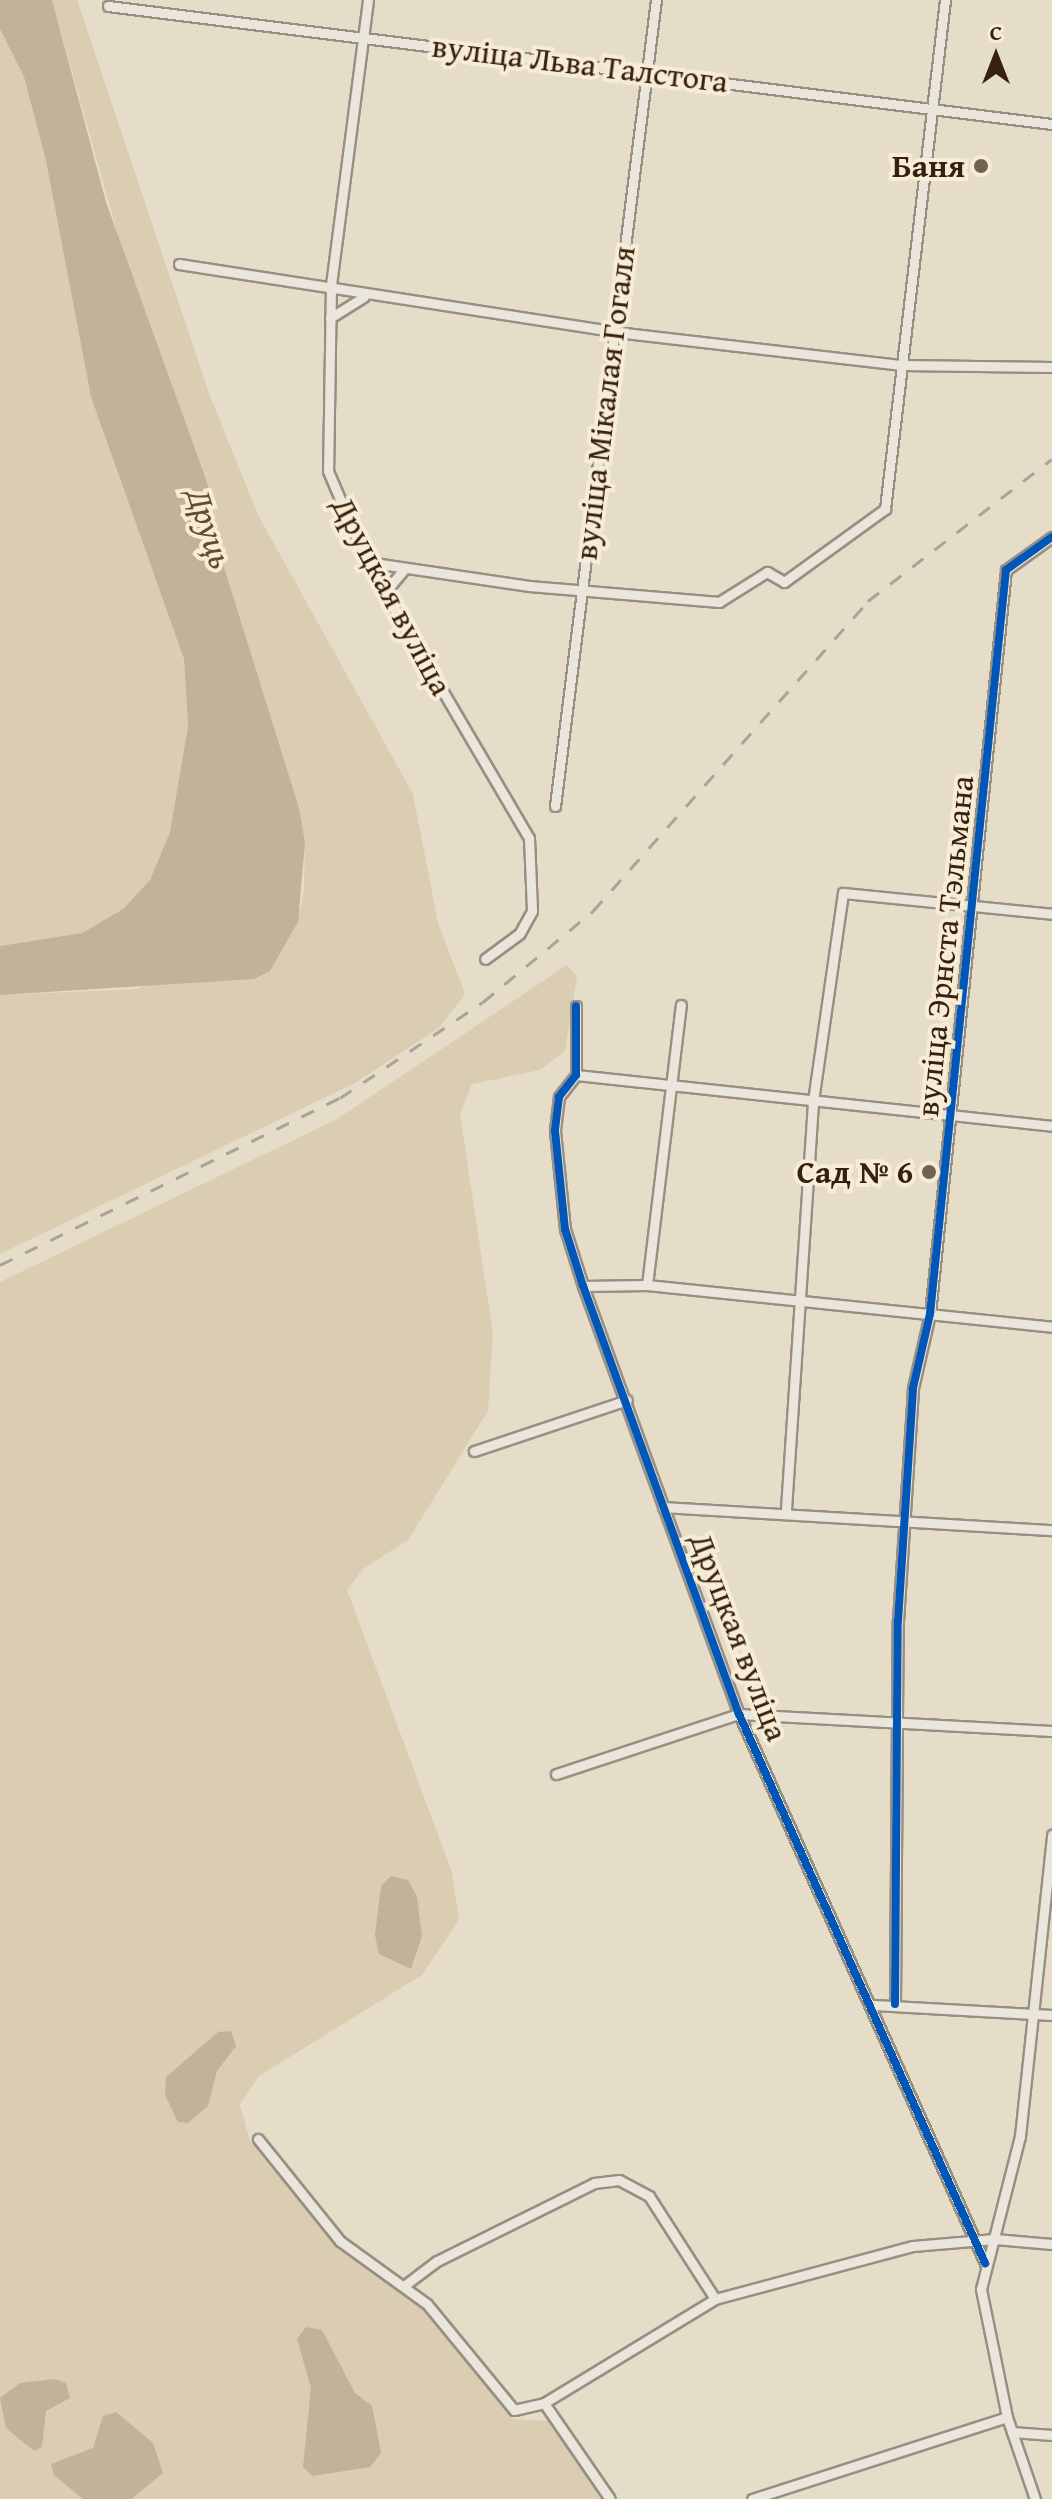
<!DOCTYPE html>
<html>
<head>
<meta charset="utf-8">
<style>
  body { margin:0 }
  #map { position:relative; width:1052px; height:2499px; overflow:hidden; background:#e6ddc9; font-family:"Gentium Book Plus",serif }
  div>[style] { position:absolute }
  [style*='--x'] { left:calc(var(--x)*1px); top:calc(var(--y)*1px); width:calc(var(--w)*1px); rotate:calc(var(--a)*1deg) }
  .green>* { inset:0; background:#dbcdb2 }
  .water>* { inset:0; background:#c2b297 }
  .roads { filter:drop-shadow(2px 0 #988f83) drop-shadow(-2px 0 #988f83) drop-shadow(0 2px #988f83) drop-shadow(0 -2px #988f83) }
  .minor>* { height:9px; margin:-4.5px; padding:0 4.5px; transform-origin:4.5px; border-radius:4.5px; background:#ebe6dc }
  .rail>* { height:3px; margin-top:-1.5px; transform-origin:0; background:repeating-linear-gradient(90deg,#a9a39a 0 14px,transparent 0 28px) }
  .cycleway>* { height:8px; margin:-4px; padding:0 4px; transform-origin:4px; border-radius:4px; background:#0057b8 }
  .dots>* { width:22px; height:22px; translate:-50% -50%; box-sizing:border-box; border:4px solid #f7ecd4; border-radius:50% }
  span { translate:-50% -50%; white-space:nowrap; text-align:center; line-height:1.15; -webkit-text-stroke:8px #f7ecd4; paint-order:stroke }
  .street-label { font-size:32px; color:#372010 }
  .poi-label { font-size:32px; color:#372010; font-weight:700 }
  .right { translate:-100% -50%; text-align:right }
  .water-label { font-size:34px; color:#624c38; font-style:italic }
  .north { position:absolute; left:956px; top:16px; width:80px; height:80px; -webkit-text-stroke:6px #f7ecd4; paint-order:stroke; rotate:0deg; font-size:22px; font-weight:700; line-height:32px; text-align:center; color:#372010 }
  .north::after { content:''; display:block; margin:auto; width:28px; height:36px; background:#372010; clip-path:polygon(50% 0,100% 100%,50% 72%,0 100%) }
</style>
</head>
<body>
<div id="map">
  <div class="green">
    <div style="clip-path:polygon(52px 0,77px 0,210px 396px,258px 515px,413px 794px,438px 923px,465px 994px,439px 1028px,355px 1083px,0 1254px,0 995px,137px 989px,301px 908px,304px 888px,305px 843px,217px 545px,208px 485px,127px 268px)"></div>
    <div style="clip-path:polygon(0 29px,24px 77px,46px 161px,91px 397px,184px 659px,188px 726px,170px 832px,150px 880px,123px 909px,82px 933px,0 946px)"></div>
    <div style="clip-path:polygon(567px 965px,577px 977px,565px 1051px,540px 1070px,472px 1084px,460px 1114px,493px 1334px,488px 1411px,408px 1540px,363px 1569px,347px 1590px,452px 1872px,459px 1920px,422px 1975px,259px 2076px,240px 2105px,250px 2141px,329px 2238px,416px 2302px,513px 2419px,548px 2421px,603px 2499px,0 2499px,0 1282px,337px 1119px)"></div>
  </div>
  <div class="water">
    <div style="clip-path:polygon(0 0,52px 0,106px 202px,208px 485px,217px 545px,299px 808px,305px 843px,298px 922px,270px 971px,254px 979px,0 995px,0 946px,82px 933px,123px 909px,150px 880px,170px 832px,188px 726px,184px 659px,91px 397px,46px 161px,24px 77px,0 29px)"></div>
    <div style="clip-path:polygon(391px 1876px,408px 1880px,417px 1897px,422px 1936px,411px 1969px,379px 1954px,375px 1935px,381px 1886px)"></div>
    <div style="clip-path:polygon(231px 2031px,236px 2046px,217px 2071px,208px 2106px,188px 2123px,178px 2122px,165px 2095px,166px 2077px,218px 2032px)"></div>
    <div style="clip-path:polygon(306px 2327px,322px 2330px,355px 2393px,372px 2406px,381px 2453px,370px 2467px,313px 2476px,303px 2467px,311px 2388px,297px 2339px)"></div>
    <div style="clip-path:polygon(55px 2379px,66px 2383px,70px 2398px,46px 2411px,42px 2447px,34px 2451px,6px 2428px,0 2398px,20px 2383px)"></div>
    <div style="clip-path:polygon(116px 2412px,153px 2443px,163px 2473px,131px 2499px,83px 2499px,54px 2475px,51px 2464px,93px 2448px,103px 2416px)"></div>
  </div>
  <div class="roads">
    <div class="minor">
      <div style="--x:368;--y:0;--w:287;--a:97.4"></div>
      <div style="--x:331;--y:285;--w:186;--a:90.9"></div>
      <div style="--x:328;--y:471;--w:99;--a:66.8"></div>
      <div style="--x:367;--y:562;--w:320;--a:59.6"></div>
      <div style="--x:529;--y:838;--w:73;--a:87.6"></div>
      <div style="--x:532;--y:911;--w:26;--a:119"></div>
      <div style="--x:519;--y:934;--w:42;--a:143.7"></div>
      <div style="--x:108;--y:6;--w:951;--a:7.13"></div>
      <div style="--x:179;--y:264;--w:442;--a:8.8"></div>
      <div style="--x:616;--y:332;--w:288;--a:6.6"></div>
      <div style="--x:902;--y:365;--w:150;--a:0.8"></div>
      <div style="--x:330;--y:318;--w:40;--a:-32"></div>
      <div style="--x:367;--y:562;--w:164;--a:8.4"></div>
      <div style="--x:529;--y:586;--w:191;--a:4.8"></div>
      <div style="--x:719;--y:602;--w:57;--a:-32"></div>
      <div style="--x:767;--y:572;--w:20;--a:30"></div>
      <div style="--x:784;--y:582;--w:125;--a:-35.9"></div>
      <div style="--x:885;--y:509;--w:513;--a:-83.28"></div>
      <div style="--x:385;--y:592;--w:31;--a:-50"></div>
      <div style="--x:555;--y:806;--w:812;--a:-82.86"></div>
      <div style="--x:576;--y:1006;--w:69;--a:90"></div>
      <div style="--x:576;--y:1075;--w:28;--a:128"></div>
      <div style="--x:559;--y:1097;--w:34;--a:97"></div>
      <div style="--x:555;--y:1131;--w:99;--a:84.2"></div>
      <div style="--x:565;--y:1229;--w:60;--a:72.5"></div>
      <div style="--x:583;--y:1286;--w:456;--a:70"></div>
      <div style="--x:739;--y:1714;--w:602;--a:65.86"></div>
      <div style="--x:576;--y:1075;--w:479;--a:6.1"></div>
      <div style="--x:647;--y:1285;--w:282;--a:-83.1"></div>
      <div style="--x:583;--y:1286;--w:64;--a:-0.9"></div>
      <div style="--x:647;--y:1285;--w:407;--a:5.9"></div>
      <div style="--x:474;--y:1451;--w:161;--a:-18.4"></div>
      <div style="--x:663;--y:1507;--w:390;--a:3.4"></div>
      <div style="--x:786;--y:1509;--w:409;--a:-86.2"></div>
      <div style="--x:813;--y:1101;--w:210;--a:-81.8"></div>
      <div style="--x:843;--y:893;--w:210;--a:5.7"></div>
      <div style="--x:556;--y:1774;--w:193;--a:-18.2"></div>
      <div style="--x:739;--y:1714;--w:313;--a:3.1"></div>
      <div style="--x:895;--y:2004;--w:383;--a:-89.6"></div>
      <div style="--x:898;--y:1621;--w:233;--a:-86.3"></div>
      <div style="--x:913;--y:1388;--w:76;--a:-77.1"></div>
      <div style="--x:930;--y:1314;--w:748;--a:-84.17"></div>
      <div style="--x:1006;--y:570;--w:57;--a:-35.7"></div>
      <div style="--x:874;--y:2005;--w:178;--a:3.2"></div>
      <div style="--x:258;--y:2139;--w:131;--a:51.2"></div>
      <div style="--x:340;--y:2241;--w:107;--a:35.9"></div>
      <div style="--x:427;--y:2304;--w:137;--a:50.6"></div>
      <div style="--x:514;--y:2410;--w:31;--a:-13"></div>
      <div style="--x:544;--y:2403;--w:116;--a:55.5"></div>
      <div style="--x:405;--y:2285;--w:40;--a:-37"></div>
      <div style="--x:437;--y:2261;--w:175;--a:-26.4"></div>
      <div style="--x:594;--y:2183;--w:25;--a:-7"></div>
      <div style="--x:619;--y:2180;--w:34;--a:28"></div>
      <div style="--x:649;--y:2196;--w:122;--a:57.3"></div>
      <div style="--x:544;--y:2403;--w:200;--a:-31.3"></div>
      <div style="--x:715;--y:2299;--w:205;--a:-15"></div>
      <div style="--x:913;--y:2246;--w:82;--a:-4.9"></div>
      <div style="--x:995;--y:2239;--w:57;--a:5"></div>
      <div style="--x:1012;--y:2432;--w:40;--a:4.3"></div>
      <div style="--x:752;--y:2499;--w:268;--a:-17.8"></div>
      <div style="--x:1035;--y:2499;--w:87;--a:-108.9"></div>
      <div style="--x:1007;--y:2417;--w:131;--a:-101.5"></div>
      <div style="--x:981;--y:2289;--w:158;--a:-75.7"></div>
      <div style="--x:1020;--y:2136;--w:303;--a:-83.9"></div>
    </div>
  </div>
  <div class="rail">
    <div style="--x:0;--y:1265;--w:379;--a:-26.2"></div>
    <div style="--x:340;--y:1098;--w:172;--a:-33.9"></div>
    <div style="--x:483;--y:1002;--w:143;--a:-39.6"></div>
    <div style="--x:593;--y:911;--w:414;--a:-48.4"></div>
    <div style="--x:868;--y:601;--w:232;--a:-37.7"></div>
  </div>
  <div class="cycleway">
    <div style="--x:576;--y:1006;--w:69;--a:90"></div>
    <div style="--x:576;--y:1075;--w:28;--a:128"></div>
    <div style="--x:559;--y:1097;--w:34;--a:97"></div>
    <div style="--x:555;--y:1131;--w:99;--a:84.2"></div>
    <div style="--x:565;--y:1229;--w:60;--a:72.5"></div>
    <div style="--x:583;--y:1286;--w:456;--a:70"></div>
    <div style="--x:739;--y:1714;--w:602;--a:65.86"></div>
    <div style="--x:895;--y:2004;--w:383;--a:-89.6"></div>
    <div style="--x:898;--y:1621;--w:233;--a:-86.3"></div>
    <div style="--x:913;--y:1388;--w:76;--a:-77.1"></div>
    <div style="--x:930;--y:1314;--w:748;--a:-84.17"></div>
    <div style="--x:1006;--y:570;--w:57;--a:-35.7"></div>
  </div>
  <div class="dots">
    <div style="left:981px;top:166px;background:#746251"></div>
    <div style="left:929px;top:1172px;background:#746251"></div>
  </div>
  <div class="street-label">
    <span style="left:580px;top:64px;rotate:7deg">вуліца Льва Талстога</span>
    <span style="left:605px;top:403px;rotate:-83deg">вуліца Мікалая Гогаля</span>
    <span style="left:392px;top:596px;rotate:62deg">Друцкая вуліца</span>
    <span style="left:945px;top:946px;rotate:-84deg">вуліца Эрнста Тэльмана</span>
    <span style="left:739px;top:1637px;rotate:69deg">Друцкая вуліца</span>
  </div>
  <div class="poi-label">
    <span class="right" style="left:965px;top:166px">Баня</span>
    <span class="right" style="left:913px;top:1172px">Сад № 6</span>
  </div>
  <div class="water-label">
    <span style="left:211px;top:528px;rotate:72deg">Друць</span>
  </div>
  <div class="north">С</div>
</div>
</body>
</html>
